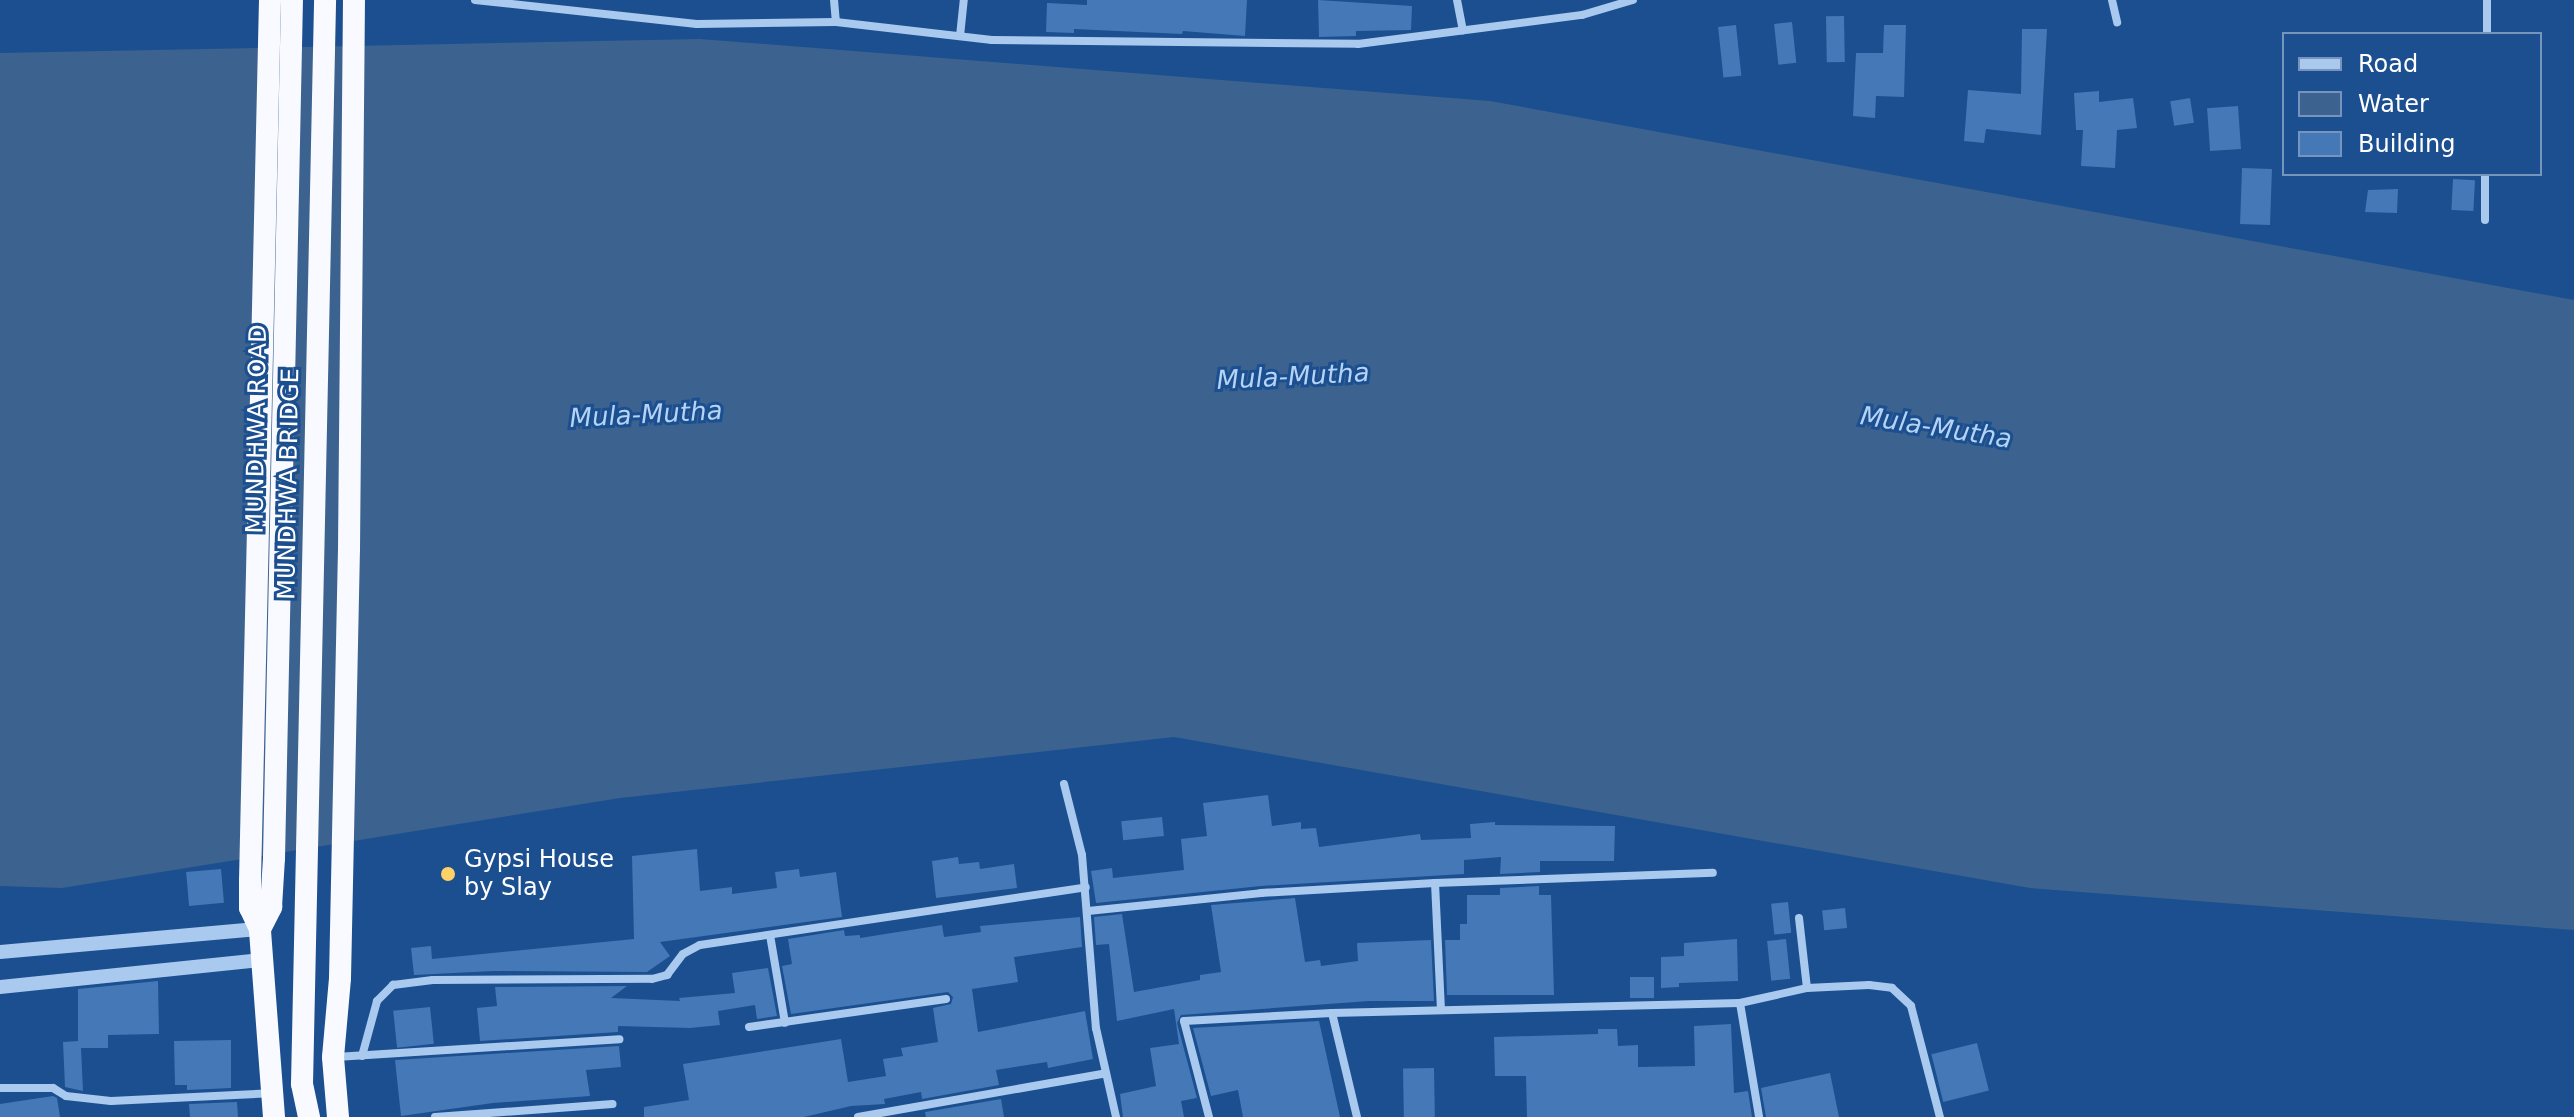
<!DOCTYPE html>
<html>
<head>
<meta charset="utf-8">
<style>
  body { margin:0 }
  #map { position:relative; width:2574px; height:1117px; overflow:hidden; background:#1b4f8f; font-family:"DejaVu Sans",sans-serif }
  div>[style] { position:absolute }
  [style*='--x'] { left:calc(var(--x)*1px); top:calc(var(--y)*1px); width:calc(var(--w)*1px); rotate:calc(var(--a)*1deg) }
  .water>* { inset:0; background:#3c6290 }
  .building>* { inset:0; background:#4478b7; transform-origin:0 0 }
  .minor>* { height:8px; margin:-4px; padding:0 4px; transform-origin:4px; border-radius:4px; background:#a9c9ee }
  .tertiary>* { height:14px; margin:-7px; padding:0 7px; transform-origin:7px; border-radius:7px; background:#a9c9ee }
  .trunk>* { height:22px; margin:-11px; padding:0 11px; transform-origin:11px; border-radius:11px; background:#f8faff }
  .dots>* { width:22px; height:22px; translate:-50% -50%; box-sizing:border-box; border:4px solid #1b4f8f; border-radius:50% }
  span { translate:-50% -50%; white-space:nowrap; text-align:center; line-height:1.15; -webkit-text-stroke:6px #1b4f8f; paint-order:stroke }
  .street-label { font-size:24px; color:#fff }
  .poi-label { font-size:24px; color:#fff }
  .left { translate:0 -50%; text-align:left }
  .water-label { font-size:26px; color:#b5d3f5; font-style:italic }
  .legend { position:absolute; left:2282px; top:32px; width:260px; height:144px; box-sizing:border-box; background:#1b4f8f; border:2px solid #7695bc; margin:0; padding:10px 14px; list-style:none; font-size:24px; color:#fff }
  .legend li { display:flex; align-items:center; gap:16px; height:40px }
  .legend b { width:40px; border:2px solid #7695bc }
</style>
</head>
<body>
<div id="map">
  <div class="water">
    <div style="clip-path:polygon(700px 39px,1490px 101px,2574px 300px,2574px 930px,2030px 888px,1174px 737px,620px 798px,62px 888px,0 886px,0 53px)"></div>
  </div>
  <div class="building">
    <div style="clip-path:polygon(1087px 0,1247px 0,1245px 36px,1183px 31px,1182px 34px,1074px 29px,1074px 33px,1046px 32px,1047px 3px,1087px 5px)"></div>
    <div style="clip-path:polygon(1318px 0,1412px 6px,1411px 30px,1356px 31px,1356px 36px,1319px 37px)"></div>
    <div style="left:1844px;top:16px;width:46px;height:18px;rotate:89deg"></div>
    <div style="left:1792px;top:22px;width:41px;height:18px;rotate:84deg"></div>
    <div style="left:1736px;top:25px;width:51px;height:18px;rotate:84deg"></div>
    <div style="clip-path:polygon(1884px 25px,1906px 25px,1904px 97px,1876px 96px,1875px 118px,1853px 116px,1856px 53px,1883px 53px)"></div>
    <div style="clip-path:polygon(2022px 29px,2047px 29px,2041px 135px,1986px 129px,1984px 143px,1964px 141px,1968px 90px,2021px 94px)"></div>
    <div style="clip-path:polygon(2099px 91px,2099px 102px,2133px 98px,2137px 128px,2117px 130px,2115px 168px,2081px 166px,2083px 130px,2076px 130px,2074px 93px)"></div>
    <div style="left:2190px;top:98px;width:25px;height:20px;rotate:81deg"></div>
    <div style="left:2238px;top:106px;width:43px;height:31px;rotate:86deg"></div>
    <div style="left:2242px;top:168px;width:30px;height:56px;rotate:2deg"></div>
    <div style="left:2453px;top:179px;width:22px;height:31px;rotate:3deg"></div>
    <div style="clip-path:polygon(2398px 189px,2397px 213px,2365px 212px,2368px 190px)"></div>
    <div style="clip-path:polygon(1268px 795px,1272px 826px,1301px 822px,1301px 829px,1316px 828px,1319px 847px,1420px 834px,1421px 840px,1471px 838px,1470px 824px,1495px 822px,1495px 825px,1615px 826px,1614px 861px,1540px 861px,1540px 872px,1500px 874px,1501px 857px,1464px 860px,1464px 874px,1261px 886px,1096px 903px,1091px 871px,1112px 868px,1113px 878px,1184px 870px,1181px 839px,1207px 836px,1203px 803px)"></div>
    <div style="left:1162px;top:817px;width:19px;height:41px;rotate:84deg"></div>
    <div style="clip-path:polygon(697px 849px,700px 891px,732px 887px,732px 894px,777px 888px,775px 872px,799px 869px,800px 877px,836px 872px,842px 917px,660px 942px,670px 956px,647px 972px,494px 971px,414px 975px,411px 948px,431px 946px,432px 959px,634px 939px,632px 856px)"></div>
    <div style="clip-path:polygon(958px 857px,959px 864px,979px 862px,980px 869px,1014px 864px,1017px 888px,936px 898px,932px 861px)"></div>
    <div style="left:221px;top:869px;width:34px;height:35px;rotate:85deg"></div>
    <div style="clip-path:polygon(1539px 886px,1539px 895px,1551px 895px,1554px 995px,1447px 995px,1445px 940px,1460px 940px,1460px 924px,1467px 924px,1467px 895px,1500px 895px,1500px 888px)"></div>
    <div style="clip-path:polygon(1295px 898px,1305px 962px,1320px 960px,1321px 966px,1358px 961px,1357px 943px,1431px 940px,1434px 1001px,1369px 1001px,1181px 1015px,1177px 1023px,1197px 1098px,1181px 1101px,1184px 1117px,1123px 1117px,1120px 1094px,1156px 1086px,1150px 1048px,1179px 1044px,1174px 1009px,1117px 1021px,1109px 944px,1096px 945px,1094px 917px,1122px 914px,1134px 992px,1200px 980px,1200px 975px,1221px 972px,1211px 905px)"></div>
    <div style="left:1788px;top:902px;width:31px;height:17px;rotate:84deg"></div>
    <div style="left:1845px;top:908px;width:20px;height:23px;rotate:84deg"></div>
    <div style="clip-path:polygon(1080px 917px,1082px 947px,1014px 957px,1018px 982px,972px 989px,978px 1032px,1085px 1011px,1093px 1059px,1048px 1068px,1047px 1062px,996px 1070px,999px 1085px,922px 1099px,921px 1092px,884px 1099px,885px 1104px,851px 1106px,804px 1117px,644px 1117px,644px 1107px,689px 1100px,683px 1064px,841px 1039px,848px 1082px,886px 1076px,883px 1059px,903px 1056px,901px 1048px,938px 1042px,933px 1008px,951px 1004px,953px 997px,948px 992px,791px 1014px,782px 966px,792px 964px,788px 939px,844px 930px,845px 936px,860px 935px,860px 938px,942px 925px,944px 937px,981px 932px,980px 926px)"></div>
    <div style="clip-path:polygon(1737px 939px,1738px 981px,1679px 983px,1679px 987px,1661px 988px,1661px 957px,1684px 956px,1684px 943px)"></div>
    <div style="left:1786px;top:939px;width:40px;height:19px;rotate:84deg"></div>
    <div style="clip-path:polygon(768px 968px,777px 1016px,757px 1019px,755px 1005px,718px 1011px,720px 1025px,690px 1028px,618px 1026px,618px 1032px,480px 1041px,477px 1008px,497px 1006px,495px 987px,627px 986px,611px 998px,680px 1001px,679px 998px,735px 993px,732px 973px)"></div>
    <div style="left:1630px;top:977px;width:24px;height:21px"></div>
    <div style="clip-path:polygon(158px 981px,159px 1034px,108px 1035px,108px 1048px,81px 1048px,83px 1091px,65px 1087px,63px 1042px,78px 1041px,78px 989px)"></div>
    <div style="left:430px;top:1007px;width:37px;height:37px;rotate:84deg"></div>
    <div style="clip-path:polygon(1319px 1021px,1340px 1117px,1243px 1117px,1238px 1090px,1211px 1096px,1193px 1028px)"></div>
    <div style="clip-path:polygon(1731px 1024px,1734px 1093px,1748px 1091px,1752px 1117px,1527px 1117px,1526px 1076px,1495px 1076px,1494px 1037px,1598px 1034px,1598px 1029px,1617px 1029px,1618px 1046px,1638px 1045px,1638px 1067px,1695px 1066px,1694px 1026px)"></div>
    <div style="clip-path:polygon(231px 1040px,231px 1088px,187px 1090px,187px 1085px,175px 1085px,174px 1041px)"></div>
    <div style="left:1977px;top:1043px;width:49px;height:47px;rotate:76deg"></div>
    <div style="clip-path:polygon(619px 1046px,621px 1067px,586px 1070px,590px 1096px,493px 1103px,401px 1116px,395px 1060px)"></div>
    <div style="left:1434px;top:1068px;width:49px;height:31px;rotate:89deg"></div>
    <div style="clip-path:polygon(1830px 1073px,1839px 1117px,1766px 1117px,1761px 1088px)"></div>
    <div style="clip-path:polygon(53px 1096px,57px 1098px,60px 1117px,0 1117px,0 1104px)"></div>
    <div style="clip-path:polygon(1001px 1099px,1004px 1117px,926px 1117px,925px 1112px)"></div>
    <div style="clip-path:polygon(237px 1102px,238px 1117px,190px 1117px,189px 1104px)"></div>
  </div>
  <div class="minor">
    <div style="--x:475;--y:0;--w:223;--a:6.2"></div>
    <div style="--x:697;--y:24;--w:139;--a:-0.8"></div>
    <div style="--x:836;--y:22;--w:157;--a:6.6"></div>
    <div style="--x:992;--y:40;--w:366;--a:0.6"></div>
    <div style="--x:1358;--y:44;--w:226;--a:-7.4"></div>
    <div style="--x:1582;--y:15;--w:53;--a:-16.4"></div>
    <div style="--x:834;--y:0;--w:22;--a:85"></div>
    <div style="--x:1457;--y:0;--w:31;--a:79"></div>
    <div style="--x:2112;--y:0;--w:23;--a:77"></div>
    <div style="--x:2487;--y:34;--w:34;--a:-90"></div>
    <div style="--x:960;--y:36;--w:36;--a:-84"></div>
    <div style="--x:2485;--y:220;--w:46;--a:-90"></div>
    <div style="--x:1064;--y:784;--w:73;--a:75.8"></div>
    <div style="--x:1082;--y:855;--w:174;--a:85.4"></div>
    <div style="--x:1096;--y:1028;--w:91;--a:77.3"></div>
    <div style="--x:1435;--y:883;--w:127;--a:87.3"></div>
    <div style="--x:1088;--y:911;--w:174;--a:-5.9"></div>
    <div style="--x:1261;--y:893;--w:174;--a:-3.3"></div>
    <div style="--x:1435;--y:883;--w:278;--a:-2.1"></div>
    <div style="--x:1799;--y:918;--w:70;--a:83.5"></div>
    <div style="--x:770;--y:935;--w:89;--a:80.3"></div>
    <div style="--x:1740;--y:1003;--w:116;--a:80.5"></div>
    <div style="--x:1332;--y:1013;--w:107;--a:76.5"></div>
    <div style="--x:749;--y:1027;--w:199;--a:-8.1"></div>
    <div style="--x:362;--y:1056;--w:57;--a:-74.7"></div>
    <div style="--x:377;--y:1001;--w:23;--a:-45"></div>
    <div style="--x:393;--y:985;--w:40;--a:-7.1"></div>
    <div style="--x:433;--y:980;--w:219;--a:-0.3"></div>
    <div style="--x:652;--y:979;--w:16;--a:-15"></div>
    <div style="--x:667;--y:975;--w:26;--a:-53"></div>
    <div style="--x:683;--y:954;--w:19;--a:-28"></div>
    <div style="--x:700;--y:945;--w:390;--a:-8.5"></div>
    <div style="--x:336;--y:1057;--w:284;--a:-3.6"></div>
    <div style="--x:0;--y:1088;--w:53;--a:0"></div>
    <div style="--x:53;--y:1088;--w:15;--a:32"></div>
    <div style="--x:66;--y:1096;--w:45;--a:6.3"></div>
    <div style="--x:111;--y:1101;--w:161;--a:-2.8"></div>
    <div style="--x:435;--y:1117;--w:178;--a:-4.2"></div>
    <div style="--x:858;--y:1117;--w:249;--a:-10"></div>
    <div style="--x:1209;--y:1117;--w:99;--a:-104.6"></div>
    <div style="--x:1184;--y:1021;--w:148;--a:-3.1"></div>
    <div style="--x:1332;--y:1013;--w:408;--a:-1.4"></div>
    <div style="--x:1740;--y:1003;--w:69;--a:-12.6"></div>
    <div style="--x:1807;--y:988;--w:62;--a:-2.8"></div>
    <div style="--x:1869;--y:985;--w:23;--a:7"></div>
    <div style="--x:1892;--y:988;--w:26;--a:43"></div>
    <div style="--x:1911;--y:1006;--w:115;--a:75.4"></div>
  </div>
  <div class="tertiary">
    <div style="--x:0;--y:952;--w:261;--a:-5.1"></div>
    <div style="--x:0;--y:987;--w:263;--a:-5.9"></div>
  </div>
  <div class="trunk">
    <div style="--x:260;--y:929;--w:23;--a:-115"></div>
    <div style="--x:250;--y:908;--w:27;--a:-90"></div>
    <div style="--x:250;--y:881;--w:881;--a:-88.7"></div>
    <div style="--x:274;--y:1117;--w:189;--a:-94.3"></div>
    <div style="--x:260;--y:929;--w:25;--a:-63"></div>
    <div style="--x:271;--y:907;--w:49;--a:-86.5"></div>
    <div style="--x:274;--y:858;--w:858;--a:-88.8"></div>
    <div style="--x:309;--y:1117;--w:34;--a:-102"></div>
    <div style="--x:302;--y:1084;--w:1084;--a:-88.78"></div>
    <div style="--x:338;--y:1117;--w:60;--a:-94.8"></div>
    <div style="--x:333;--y:1057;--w:79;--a:-84.9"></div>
    <div style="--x:340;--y:978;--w:429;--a:-88.8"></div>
    <div style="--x:349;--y:549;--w:549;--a:-89.48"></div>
  </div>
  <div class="dots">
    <div style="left:448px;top:874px;background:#ffd166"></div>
  </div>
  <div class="street-label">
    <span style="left:257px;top:429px;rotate:-89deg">MUNDHWA ROAD</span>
    <span style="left:289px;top:484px;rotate:-89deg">MUNDHWA BRIDGE</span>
  </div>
  <div class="poi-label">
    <span class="left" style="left:464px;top:874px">Gypsi House<br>by Slay</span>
  </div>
  <div class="water-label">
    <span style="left:1293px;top:377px;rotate:-3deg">Mula-Mutha</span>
    <span style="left:646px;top:415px;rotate:-3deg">Mula-Mutha</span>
    <span style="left:1936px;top:428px;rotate:9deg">Mula-Mutha</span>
  </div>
  <ul class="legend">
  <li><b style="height:10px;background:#a9c9ee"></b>Road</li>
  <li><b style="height:22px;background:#3c6290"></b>Water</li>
  <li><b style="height:22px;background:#4478b7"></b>Building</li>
  </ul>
</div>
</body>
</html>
